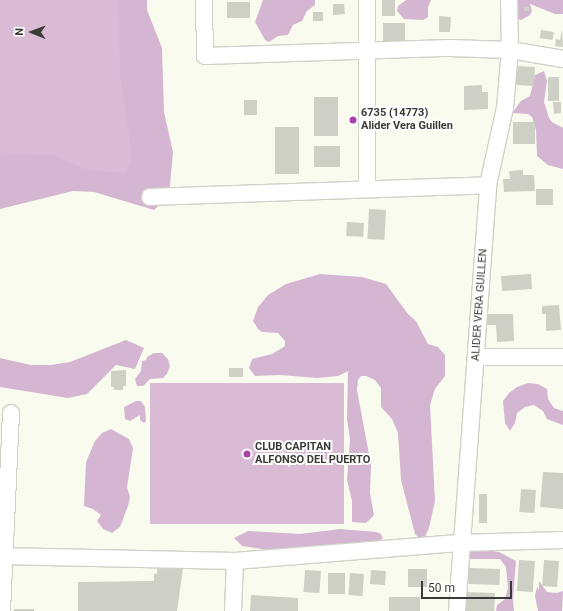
<!DOCTYPE html>
<html>
<head>
<meta charset="utf-8">
<style>
  body { margin:0 }
  #map { position:relative; width:563px; height:611px; overflow:hidden; background:#f9fbef; font-family:Roboto,sans-serif }
  div>[style] { position:absolute }
  [style*='--x'] { left:calc(var(--x)*1px); top:calc(var(--y)*1px); width:calc(var(--w)*1px); rotate:calc(var(--a)*1deg) }
  .green>* { inset:0; background:#d9bbd6; transform-origin:0 0 }
  .forest>* { inset:0; background:#d4b6d2 }
  .building>* { inset:0; background:#cfd0c5; transform-origin:0 0 }
  .roads { filter:drop-shadow(1px 0 #d0d2c7) drop-shadow(-1px 0 #d0d2c7) drop-shadow(0 1px #d0d2c7) drop-shadow(0 -1px #d0d2c7) }
  .minor>* { height:16px; margin:-8px; padding:0 8px; transform-origin:8px; border-radius:8px; background:#fff }
  .dots>* { width:11px; height:11px; translate:-50% -50%; box-sizing:border-box; border:2px solid #fff; border-radius:50% }
  span { translate:-50% -50%; white-space:nowrap; text-align:center; line-height:1.15; -webkit-text-stroke:4px #fff; paint-order:stroke }
  .poi-label { font-size:11px; color:#3a3b36; font-weight:700 }
  .left { translate:0 -50%; text-align:left }
  .street-label { font-size:11px; color:#3a3b36 }
  .north { position:absolute; left:12px; top:12px; width:40px; height:40px; -webkit-text-stroke:3px #fff; paint-order:stroke; rotate:271deg; font-size:11px; font-weight:700; line-height:16px; text-align:center; color:#3a3b36 }
  .north::after { content:''; display:block; margin:auto; width:14px; height:18px; background:#3a3b36; clip-path:polygon(50% 0,100% 100%,50% 72%,0 100%) }
  .scale { position:absolute; left:421px; top:581px; width:91px; height:18px; box-sizing:border-box; border:2px solid #3a3b36; border-top:0; padding-left:5px; font-size:12px; line-height:14px; white-space:nowrap; color:#3a3b36; -webkit-text-stroke:3px #fff; paint-order:stroke }
</style>
</head>
<body>
<div id="map">
  <div class="green">
    <div style="left:0;top:0;width:144px;height:190px"></div>
    <div style="left:344px;top:383px;width:141px;height:194px;rotate:90deg"></div>
  </div>
  <div class="forest">
    <div style="clip-path:polygon(119px 0,147px 0,147px 10px,162px 48px,164px 112px,173px 152px,169px 196px,154px 210px,94px 192px,73px 191px,0 209px,0 154px,52px 155px,88px 170px,126px 173px,132px 156px,120px 74px)"></div>
    <div style="clip-path:polygon(263px 0,315px 0,315px 5px,307px 11px,302px 21px,293px 25px,288px 35px,278px 36px,269px 42px,265px 40px,255px 22px)"></div>
    <div style="clip-path:polygon(406px 0,431px 0,428px 7px,428px 17px,423px 20px,404px 19px,397px 11px,398px 6px)"></div>
    <div style="clip-path:polygon(506px 0,563px 0,563px 14px,555px 14px,530px 4px,532px 11px,530px 15px,521px 20px,516px 18px)"></div>
    <div style="clip-path:polygon(544px 71px,547px 81px,544px 102px,549px 118px,552px 122px,563px 128px,563px 169px,548px 165px,537px 156px,536px 130px,532px 117px,528px 114px,512px 113px,521px 101px,530px 96px,535px 75px)"></div>
    <div style="clip-path:polygon(320px 274px,362px 277px,386px 284px,408px 314px,416px 321px,428px 344px,438px 347px,445px 355px,445px 376px,435px 389px,430px 405px,435px 501px,429px 528px,424px 539px,419px 538px,415px 534px,401px 480px,398px 433px,392px 419px,381px 407px,381px 388px,375px 380px,366px 376px,361px 376px,358px 380px,357px 390px,371px 465px,370px 493px,374px 515px,366px 523px,352px 522px,352px 501px,347px 480px,350px 439px,347px 419px,348px 371px,338px 376px,317px 378px,280px 375px,255px 376px,249px 368px,252px 359px,272px 354px,285px 346px,285px 341px,278px 333px,262px 332px,258px 329px,253px 321px,258px 307px,268px 295px,286px 284px)"></div>
    <div style="clip-path:polygon(126px 340px,144px 348px,135px 369px,116px 365px,87px 394px,68px 398px,0 387px,0 358px,31px 365px,51px 365px,70px 362px)"></div>
    <div style="clip-path:polygon(154px 353px,162px 353px,168px 359px,170px 366px,167px 374px,163px 378px,150px 379px,143px 386px,137px 386px,135px 379px,141px 371px,142px 361px,146px 360px,147px 357px)"></div>
    <div style="clip-path:polygon(528px 383px,538px 384px,547px 389px,548px 399px,554px 408px,563px 411px,563px 425px,547px 419px,543px 411px,534px 405px,525px 407px,517px 413px,515px 423px,510px 431px,505px 423px,503px 401px,509px 393px,517px 387px)"></div>
    <div style="clip-path:polygon(136px 401px,141px 401px,145px 407px,146px 421px,144px 423px,140px 420px,140px 415px,130px 421px,125px 419px,124px 407px)"></div>
    <div style="clip-path:polygon(111px 429px,129px 439px,133px 448px,127px 487px,130px 497px,128px 506px,120px 527px,112px 533px,103px 529px,97px 521px,101px 515px,93px 509px,84px 506px,86px 462px,95px 441px,102px 433px)"></div>
    <div style="clip-path:polygon(340px 529px,376px 532px,381px 534px,383px 539px,355px 547px,339px 548px,262px 549px,242px 546px,234px 538px,248px 531px,300px 534px)"></div>
    <div style="clip-path:polygon(470px 548px,499px 552px,516px 561px,513px 599px,514px 611px,496px 611px,497px 605px,505px 599px,508px 588px,506px 567px,500px 559px,471px 559px,462px 554px)"></div>
    <div style="clip-path:polygon(539px 581px,547px 592px,557px 593px,563px 591px,562px 611px,538px 611px,535px 596px,537px 587px,539px 590px)"></div>
  </div>
  <div class="building">
    <div style="left:382px;top:0;width:13px;height:16px"></div>
    <div style="left:227px;top:2px;width:23px;height:16px"></div>
    <div style="clip-path:polygon(333px 4px,344px 4px,345px 14px,333px 15px)"></div>
    <div style="left:524px;top:7px;width:6px;height:4px"></div>
    <div style="left:313px;top:12px;width:10px;height:9px"></div>
    <div style="clip-path:polygon(439px 16px,451px 17px,450px 32px,439px 32px)"></div>
    <div style="left:383px;top:23px;width:22px;height:19px"></div>
    <div style="clip-path:polygon(562px 29px,563px 47px,555px 46px,556px 39px,560px 40px)"></div>
    <div style="left:541px;top:30px;width:13px;height:8px;rotate:9deg"></div>
    <div style="left:517px;top:66px;width:18px;height:19px;rotate:3deg"></div>
    <div style="left:548px;top:77px;width:11px;height:24px"></div>
    <div style="clip-path:polygon(482px 85px,482px 92px,488px 92px,488px 109px,464px 110px,464px 86px)"></div>
    <div style="left:314px;top:97px;width:24px;height:39px"></div>
    <div style="left:244px;top:100px;width:13px;height:15px"></div>
    <div style="clip-path:polygon(553px 102px,561px 102px,561px 113px,554px 114px)"></div>
    <div style="left:513px;top:122px;width:22px;height:22px"></div>
    <div style="left:275px;top:127px;width:24px;height:47px"></div>
    <div style="left:314px;top:146px;width:26px;height:21px"></div>
    <div style="clip-path:polygon(523px 170px,523px 175px,534px 175px,535px 191px,504px 192px,503px 179px,510px 179px,509px 171px)"></div>
    <div style="left:536px;top:189px;width:17px;height:16px"></div>
    <div style="left:369px;top:209px;width:17px;height:30px;rotate:3deg"></div>
    <div style="left:347px;top:222px;width:17px;height:14px;rotate:3deg"></div>
    <div style="left:531px;top:274px;width:15px;height:30px;rotate:86deg"></div>
    <div style="clip-path:polygon(559px 305px,561px 330px,546px 331px,546px 314px,542px 314px,542px 306px)"></div>
    <div style="clip-path:polygon(487px 314px,513px 314px,514px 341px,497px 342px,496px 325px,487px 325px)"></div>
    <div style="left:229px;top:368px;width:14px;height:9px"></div>
    <div style="clip-path:polygon(126px 370px,126px 386px,123px 386px,123px 390px,114px 390px,114px 387px,111px 387px,111px 371px)"></div>
    <div style="clip-path:polygon(543px 472px,563px 473px,563px 509px,540px 507px)"></div>
    <div style="left:521px;top:489px;width:15px;height:23px;rotate:4deg"></div>
    <div style="left:479px;top:494px;width:8px;height:29px"></div>
    <div style="left:519px;top:560px;width:16px;height:31px;rotate:4deg"></div>
    <div style="left:544px;top:560px;width:15px;height:26px;rotate:4deg"></div>
    <div style="clip-path:polygon(157px 568px,183px 568px,177px 611px,78px 611px,78px 582px,154px 581px,154px 574px,157px 574px)"></div>
    <div style="left:469px;top:568px;width:31px;height:16px;rotate:2deg"></div>
    <div style="left:408px;top:569px;width:19px;height:18px"></div>
    <div style="left:305px;top:570px;width:16px;height:22px;rotate:4deg"></div>
    <div style="left:371px;top:570px;width:15px;height:14px;rotate:4deg"></div>
    <div style="left:328px;top:573px;width:17px;height:21px"></div>
    <div style="left:350px;top:573px;width:14px;height:22px;rotate:4deg"></div>
    <div style="left:465px;top:592px;width:30px;height:19px;rotate:2deg"></div>
    <div style="clip-path:polygon(251px 595px,298px 598px,298px 611px,250px 611px)"></div>
    <div style="left:389px;top:597px;width:31px;height:14px"></div>
    <div style="left:14px;top:609px;width:20px;height:2px"></div>
  </div>
  <div class="roads">
    <div class="minor">
      <div style="--x:204;--y:0;--w:56;--a:89"></div>
      <div style="--x:205;--y:56;--w:245;--a:-1.9"></div>
      <div style="--x:450;--y:48;--w:60;--a:1.9"></div>
      <div style="--x:510;--y:50;--w:54;--a:9.6"></div>
      <div style="--x:367;--y:0;--w:189;--a:90"></div>
      <div style="--x:150;--y:197;--w:338;--a:-2"></div>
      <div style="--x:476;--y:357;--w:87;--a:0"></div>
      <div style="--x:0;--y:556;--w:235;--a:1.2"></div>
      <div style="--x:235;--y:561;--w:227;--a:-4.6"></div>
      <div style="--x:461;--y:543;--w:102;--a:-1.7"></div>
      <div style="--x:2;--y:611;--w:198;--a:-87.4"></div>
      <div style="--x:233;--y:611;--w:50;--a:-87.7"></div>
      <div style="--x:457;--y:611;--w:427;--a:-85.8"></div>
      <div style="--x:488;--y:185;--w:79;--a:-77.6"></div>
      <div style="--x:505;--y:108;--w:58;--a:-85.1"></div>
      <div style="--x:510;--y:50;--w:50;--a:-91.1"></div>
    </div>
  </div>
  <div class="dots">
    <div style="left:353px;top:120px;background:#a942a6"></div>
    <div style="left:247px;top:454px;background:#a942a6"></div>
  </div>
  <div class="poi-label">
    <span class="left" style="left:361px;top:120px">6735 (14773)<br>Alider Vera Guillen</span>
    <span class="left" style="left:255px;top:454px">CLUB CAPITAN<br>ALFONSO DEL PUERTO</span>
  </div>
  <div class="street-label">
    <span style="left:480px;top:305px;rotate:-86deg">ALIDER VERA GUILLEN</span>
  </div>
  <div class="north">N</div>
  <div class="scale">50 m</div>
</div>
</body>
</html>
